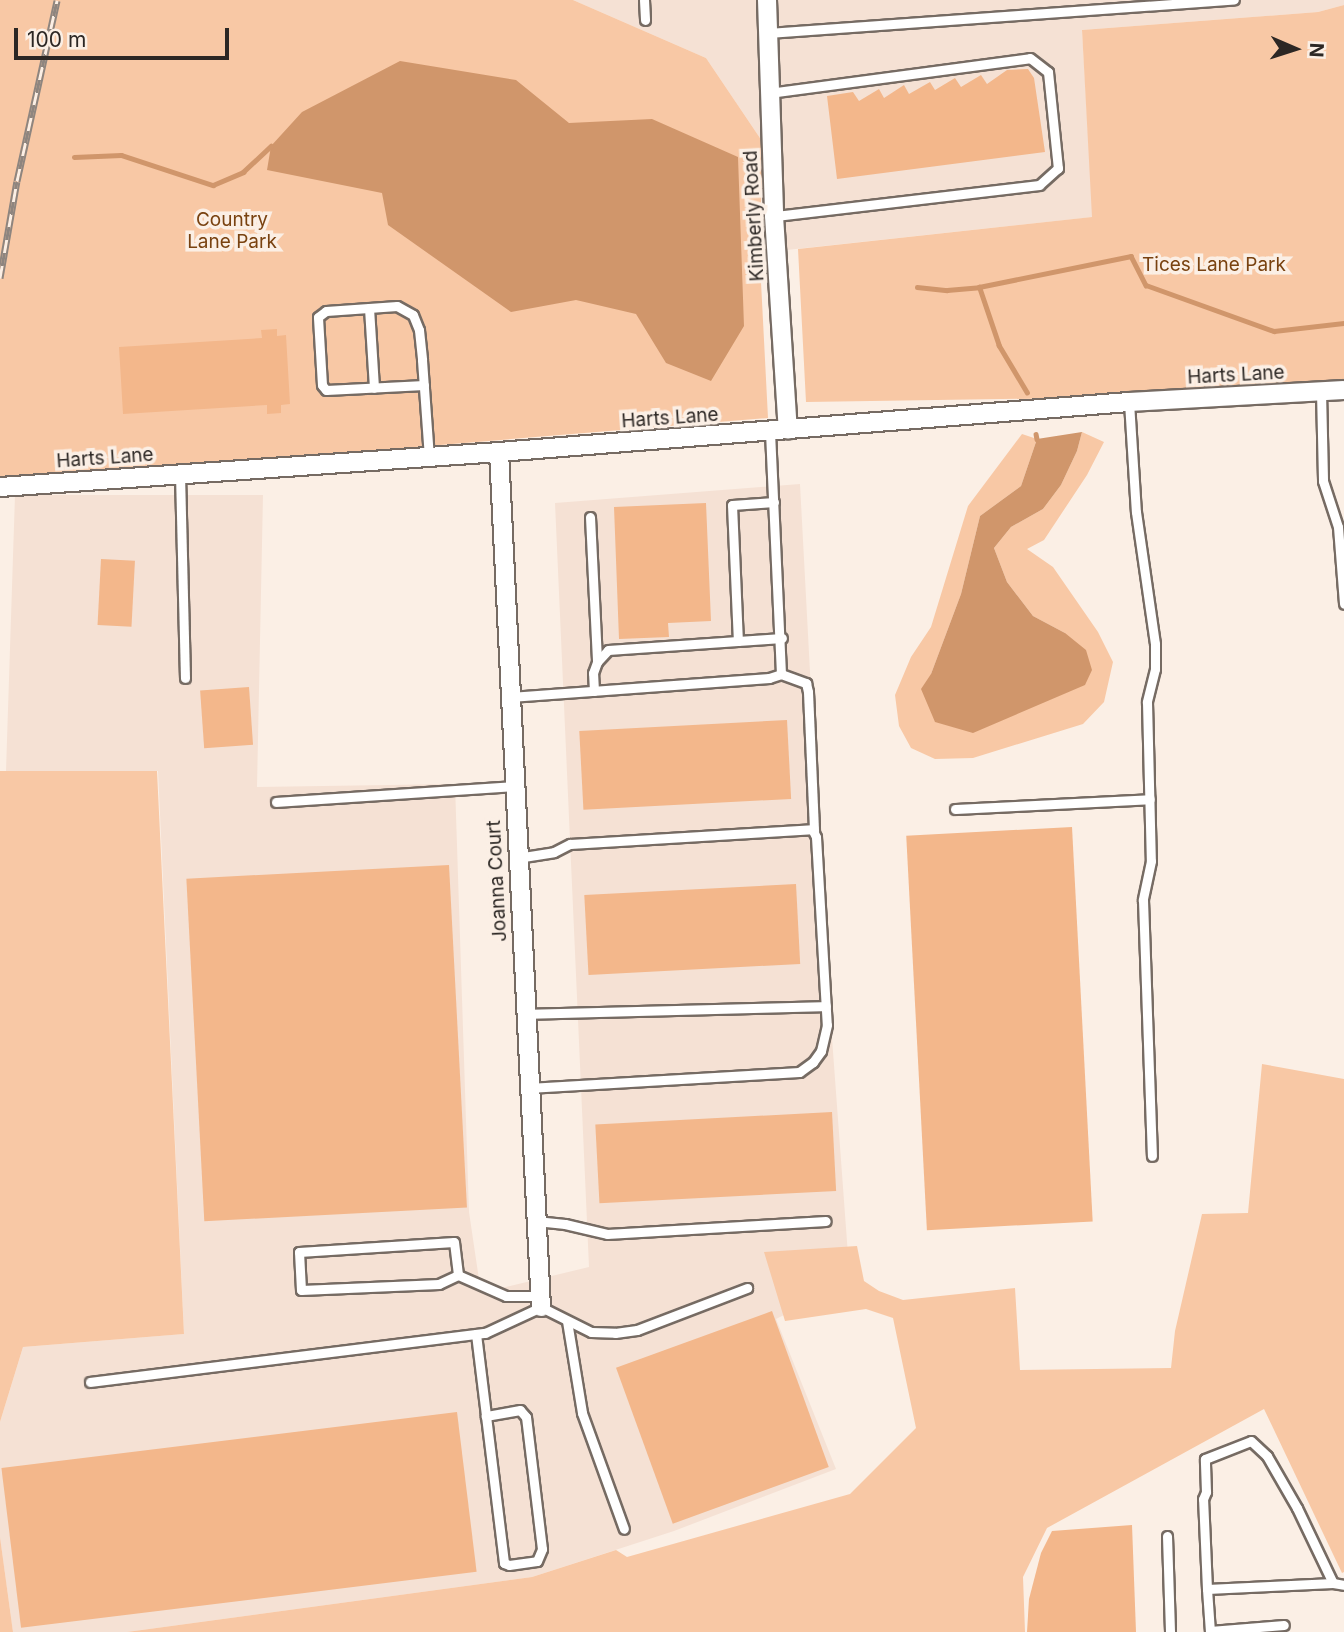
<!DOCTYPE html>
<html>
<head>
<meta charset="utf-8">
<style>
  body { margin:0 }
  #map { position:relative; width:1344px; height:1632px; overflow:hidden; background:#fbefe5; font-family:Inter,sans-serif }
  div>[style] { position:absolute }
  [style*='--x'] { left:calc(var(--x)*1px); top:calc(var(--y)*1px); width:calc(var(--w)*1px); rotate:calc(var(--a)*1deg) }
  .built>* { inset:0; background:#f5e1d4 }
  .green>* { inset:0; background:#f8c8a5 }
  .water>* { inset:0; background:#d0966b }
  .stream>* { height:4.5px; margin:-2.25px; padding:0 2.25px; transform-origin:2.25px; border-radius:2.25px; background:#d0966b }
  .building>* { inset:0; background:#f3b78b; transform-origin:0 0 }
  .roads { filter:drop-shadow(2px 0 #766b63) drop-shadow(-2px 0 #766b63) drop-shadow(0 2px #766b63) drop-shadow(0 -2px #766b63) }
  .lane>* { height:9px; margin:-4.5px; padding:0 4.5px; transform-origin:4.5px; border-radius:4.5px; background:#fff }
  .street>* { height:18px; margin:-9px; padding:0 9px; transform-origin:9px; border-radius:9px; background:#fff }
  .rail>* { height:7px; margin-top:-3.5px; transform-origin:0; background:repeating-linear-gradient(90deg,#fbefe5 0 13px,#8e857f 0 26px); box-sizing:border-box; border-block:2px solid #8e857f }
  span { translate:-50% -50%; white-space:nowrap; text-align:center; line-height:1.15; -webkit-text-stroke:7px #fbefe5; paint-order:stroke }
  .street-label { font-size:19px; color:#2c2724 }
  .park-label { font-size:19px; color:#794210 }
  .north { position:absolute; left:1260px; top:14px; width:70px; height:70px; -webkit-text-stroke:5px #fbefe5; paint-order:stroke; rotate:93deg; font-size:19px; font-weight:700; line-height:28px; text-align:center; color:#2c2724 }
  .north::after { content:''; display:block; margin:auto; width:24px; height:32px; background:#2c2724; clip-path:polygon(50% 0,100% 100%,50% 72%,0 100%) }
  .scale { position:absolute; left:14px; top:28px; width:215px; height:32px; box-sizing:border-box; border:4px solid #2c2724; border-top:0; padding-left:9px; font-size:21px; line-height:24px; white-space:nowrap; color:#2c2724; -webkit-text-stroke:5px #fbefe5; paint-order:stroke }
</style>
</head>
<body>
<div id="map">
  <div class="built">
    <div style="clip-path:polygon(573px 0,1344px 0,1344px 5px,1318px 12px,1082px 30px,1093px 217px,768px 252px,764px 144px,706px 58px)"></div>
    <div style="clip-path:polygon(800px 484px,823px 916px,850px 1282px,776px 1319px,836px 1469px,674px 1531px,532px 1577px,127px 1632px,13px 1632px,0 1537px,0 1422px,23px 1347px,184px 1334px,158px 771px,6px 771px,15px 495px,263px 495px,257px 787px,455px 784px,469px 1212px,481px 1293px,589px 1267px,555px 503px)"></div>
  </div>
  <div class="green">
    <div style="clip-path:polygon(0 0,573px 0,706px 58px,764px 144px,759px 243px,768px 418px,0 481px)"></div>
    <div style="clip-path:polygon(1344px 5px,1344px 394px,806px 402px,798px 249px,1092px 217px,1082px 30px,1318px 12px)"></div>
    <div style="clip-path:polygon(1082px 432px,1104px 442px,1087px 475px,1044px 540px,1027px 549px,1053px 567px,1098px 632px,1113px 662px,1104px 702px,1083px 724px,973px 758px,935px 759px,911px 748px,899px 726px,895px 695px,911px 657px,931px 627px,968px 506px,1022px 434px,1037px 439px,1021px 486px,980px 516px,961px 594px,931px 674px,1065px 633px,1033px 616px,1007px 582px,994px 548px,1011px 527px,1043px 509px,1061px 485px,1077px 451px)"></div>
    <div style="clip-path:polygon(0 771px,157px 771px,184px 1334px,23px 1347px,0 1422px)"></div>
    <div style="clip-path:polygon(1262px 1064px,1344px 1079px,1344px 1572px,1342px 1573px,1264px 1409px,1047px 1528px,1023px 1577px,1025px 1632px,127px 1632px,532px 1577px,616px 1550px,627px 1557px,850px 1494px,916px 1428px,893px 1318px,866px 1309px,785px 1321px,764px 1252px,857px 1246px,864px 1281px,879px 1291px,903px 1300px,1015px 1288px,1020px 1370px,1171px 1368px,1175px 1331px,1202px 1214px,1248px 1213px)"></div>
    <div style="clip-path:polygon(0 1537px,13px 1632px,0 1632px)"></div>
  </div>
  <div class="water">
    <div style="clip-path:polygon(400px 61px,516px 80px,569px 123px,652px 119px,738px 157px,744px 326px,711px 381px,666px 363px,636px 314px,576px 300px,511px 312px,388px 225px,382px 193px,267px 170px,271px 146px,302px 112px)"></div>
    <div style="clip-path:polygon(1082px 432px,1077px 451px,1061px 485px,1043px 509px,1011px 527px,994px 548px,1007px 582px,1033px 616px,1065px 633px,1086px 650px,1092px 670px,1085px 685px,973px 733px,935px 722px,921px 689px,931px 674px,961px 594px,980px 516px,1021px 486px,1037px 439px)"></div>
  </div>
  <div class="stream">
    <div style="--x:74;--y:157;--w:47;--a:-2.4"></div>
    <div style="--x:121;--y:155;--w:97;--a:18.1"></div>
    <div style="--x:213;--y:185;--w:33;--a:-23"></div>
    <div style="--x:243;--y:172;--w:38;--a:-43"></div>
    <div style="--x:917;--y:287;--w:30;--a:6"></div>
    <div style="--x:947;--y:290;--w:32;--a:-5"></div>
    <div style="--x:1027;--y:393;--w:55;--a:-120.8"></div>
    <div style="--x:999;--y:346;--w:62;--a:-108.7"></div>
    <div style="--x:979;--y:287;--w:155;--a:-11.5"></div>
    <div style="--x:1131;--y:256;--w:33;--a:63"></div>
    <div style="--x:1146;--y:285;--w:136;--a:19.8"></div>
    <div style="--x:1274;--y:331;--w:70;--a:-6.5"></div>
    <div style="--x:1036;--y:434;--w:5;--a:79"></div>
  </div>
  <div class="building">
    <div style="clip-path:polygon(1028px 69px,1034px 78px,1045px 152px,837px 179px,827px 96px,853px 92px,859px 101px,879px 89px,884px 98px,904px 85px,909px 94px,930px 82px,935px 90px,955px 78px,961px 87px,981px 75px,987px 84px,1007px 70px)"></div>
    <div style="clip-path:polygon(277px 329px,277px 336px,286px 335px,290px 404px,281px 405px,281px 413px,267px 414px,267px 405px,123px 414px,119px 347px,262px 338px,261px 330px)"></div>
    <div style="clip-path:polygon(706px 503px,711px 621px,668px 623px,669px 637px,619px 639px,614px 507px)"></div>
    <div style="left:101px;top:559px;width:34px;height:66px;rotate:3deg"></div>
    <div style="left:249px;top:687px;width:58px;height:49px;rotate:86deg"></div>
    <div style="left:787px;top:720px;width:79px;height:208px;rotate:87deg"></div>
    <div style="left:1072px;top:827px;width:395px;height:166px;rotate:87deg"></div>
    <div style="left:449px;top:865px;width:343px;height:263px;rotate:87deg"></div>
    <div style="left:796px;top:884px;width:80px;height:212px;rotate:87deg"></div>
    <div style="left:832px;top:1112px;width:79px;height:237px;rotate:87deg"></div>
    <div style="left:772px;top:1311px;width:166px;height:166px;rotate:70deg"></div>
    <div style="left:457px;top:1412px;width:161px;height:459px;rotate:83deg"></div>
    <div style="clip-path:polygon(1132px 1525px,1136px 1632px,1027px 1632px,1029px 1599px,1041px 1553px,1052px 1531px)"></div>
  </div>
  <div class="roads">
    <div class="lane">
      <div style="--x:644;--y:0;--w:20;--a:87"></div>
      <div style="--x:768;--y:33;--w:467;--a:-4.1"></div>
      <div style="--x:769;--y:93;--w:263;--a:-7.6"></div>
      <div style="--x:1030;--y:58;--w:23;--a:38"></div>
      <div style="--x:1048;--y:72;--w:97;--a:84.1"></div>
      <div style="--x:1058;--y:168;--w:25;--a:138"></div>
      <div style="--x:1039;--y:185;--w:267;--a:173.3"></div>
      <div style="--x:369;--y:308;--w:80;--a:86.4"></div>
      <div style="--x:424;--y:385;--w:98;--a:177.1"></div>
      <div style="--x:326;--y:390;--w:6;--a:-129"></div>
      <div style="--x:322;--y:385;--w:68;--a:-93.4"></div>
      <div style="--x:318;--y:317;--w:10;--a:-37"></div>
      <div style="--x:326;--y:311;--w:71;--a:-4"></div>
      <div style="--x:397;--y:306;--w:18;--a:29"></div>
      <div style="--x:413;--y:315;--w:16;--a:68"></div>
      <div style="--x:419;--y:330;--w:30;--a:84"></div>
      <div style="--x:422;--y:360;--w:97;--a:85.9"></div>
      <div style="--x:1321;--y:391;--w:90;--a:88.7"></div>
      <div style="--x:1323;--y:481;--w:48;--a:71.9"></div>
      <div style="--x:1338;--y:527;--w:77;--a:85.5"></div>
      <div style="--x:1129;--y:402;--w:110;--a:86.4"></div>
      <div style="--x:1136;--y:512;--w:133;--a:81.8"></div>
      <div style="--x:1155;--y:644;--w:25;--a:90"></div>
      <div style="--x:1155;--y:669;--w:34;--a:104"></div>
      <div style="--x:1147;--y:702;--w:159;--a:88.6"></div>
      <div style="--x:1151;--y:861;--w:40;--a:102"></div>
      <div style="--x:1143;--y:900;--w:256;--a:88"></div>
      <div style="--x:180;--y:474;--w:204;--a:88.6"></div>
      <div style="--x:774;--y:502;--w:42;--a:175.9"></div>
      <div style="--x:732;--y:505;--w:136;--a:87.5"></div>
      <div style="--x:738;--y:641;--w:44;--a:-3.9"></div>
      <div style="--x:590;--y:517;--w:145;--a:87.2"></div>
      <div style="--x:781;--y:674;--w:27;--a:20"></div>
      <div style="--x:806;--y:683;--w:9;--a:77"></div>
      <div style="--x:808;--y:692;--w:139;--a:87.5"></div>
      <div style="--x:594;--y:691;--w:18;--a:-93"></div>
      <div style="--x:593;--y:673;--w:12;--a:-70"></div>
      <div style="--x:597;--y:662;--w:16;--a:-47"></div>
      <div style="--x:608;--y:650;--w:130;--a:-4"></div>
      <div style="--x:510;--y:697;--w:260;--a:-4.2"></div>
      <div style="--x:769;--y:678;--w:13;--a:-18"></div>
      <div style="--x:781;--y:674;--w:242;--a:-92.6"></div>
      <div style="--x:276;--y:802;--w:239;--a:-3.8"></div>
      <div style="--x:955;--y:809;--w:195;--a:-2.9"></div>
      <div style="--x:517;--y:858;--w:37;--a:-9"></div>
      <div style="--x:554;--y:852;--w:18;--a:-27"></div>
      <div style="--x:570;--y:844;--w:242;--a:-3.5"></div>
      <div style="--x:812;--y:829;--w:9;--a:63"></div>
      <div style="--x:816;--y:837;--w:188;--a:86.7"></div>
      <div style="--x:827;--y:1025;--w:27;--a:103"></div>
      <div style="--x:821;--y:1051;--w:14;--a:126"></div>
      <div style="--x:813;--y:1062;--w:17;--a:144"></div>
      <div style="--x:799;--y:1072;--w:271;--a:176.6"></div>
      <div style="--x:526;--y:1014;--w:300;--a:-1.5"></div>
      <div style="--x:536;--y:1221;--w:29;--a:6"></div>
      <div style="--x:565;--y:1224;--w:43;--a:13.4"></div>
      <div style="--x:607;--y:1234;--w:219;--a:-3.4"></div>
      <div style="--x:458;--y:1275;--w:21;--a:155"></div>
      <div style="--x:439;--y:1284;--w:138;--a:177.5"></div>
      <div style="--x:301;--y:1290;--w:38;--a:-93"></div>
      <div style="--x:299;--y:1252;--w:155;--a:-3.7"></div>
      <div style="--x:454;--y:1242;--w:33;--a:83"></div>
      <div style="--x:458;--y:1275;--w:52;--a:23.6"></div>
      <div style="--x:506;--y:1296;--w:34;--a:0"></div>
      <div style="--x:567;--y:1321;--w:93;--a:80.7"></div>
      <div style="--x:582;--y:1413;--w:123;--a:70.1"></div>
      <div style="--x:476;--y:1334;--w:83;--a:83"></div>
      <div style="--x:486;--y:1416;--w:148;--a:83"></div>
      <div style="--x:504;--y:1563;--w:5;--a:22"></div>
      <div style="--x:509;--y:1565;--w:28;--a:-8"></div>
      <div style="--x:537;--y:1561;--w:13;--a:-67"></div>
      <div style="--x:542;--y:1549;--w:133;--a:-96.9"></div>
      <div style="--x:526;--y:1417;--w:9;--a:-131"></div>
      <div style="--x:520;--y:1410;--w:35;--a:170"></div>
      <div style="--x:90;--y:1382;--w:398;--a:-7.1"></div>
      <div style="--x:485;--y:1333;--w:62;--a:-24.9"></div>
      <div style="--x:541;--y:1307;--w:56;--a:26.6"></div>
      <div style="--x:591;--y:1332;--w:24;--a:2"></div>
      <div style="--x:615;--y:1333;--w:22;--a:-8"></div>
      <div style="--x:637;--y:1330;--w:118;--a:-20.9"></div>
      <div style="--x:1167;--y:1536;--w:96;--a:88.2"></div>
      <div style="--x:1207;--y:1589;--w:90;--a:-92.5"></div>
      <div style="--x:1203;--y:1499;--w:8;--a:-67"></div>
      <div style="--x:1206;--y:1492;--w:33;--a:-92"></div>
      <div style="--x:1205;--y:1459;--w:49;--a:-21.4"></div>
      <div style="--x:1251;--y:1441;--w:22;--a:43"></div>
      <div style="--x:1267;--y:1456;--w:60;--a:60"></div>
      <div style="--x:1297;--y:1508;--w:83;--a:64.4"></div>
      <div style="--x:1333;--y:1583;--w:11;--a:10"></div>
      <div style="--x:1210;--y:1631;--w:74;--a:-4.6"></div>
      <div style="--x:1210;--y:1632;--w:43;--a:-94"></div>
      <div style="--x:1207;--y:1589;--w:126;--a:-2.7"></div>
    </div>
    <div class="street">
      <div style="--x:767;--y:0;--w:216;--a:88.1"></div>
      <div style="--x:774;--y:216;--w:214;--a:86.3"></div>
      <div style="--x:499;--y:452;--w:856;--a:87.19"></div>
      <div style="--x:0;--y:487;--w:500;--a:-4.01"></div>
      <div style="--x:499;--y:452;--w:632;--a:-4.54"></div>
      <div style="--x:1129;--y:402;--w:215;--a:-3.2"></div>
    </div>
  </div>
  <div class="rail">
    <div style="--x:0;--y:278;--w:98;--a:-80.1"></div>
    <div style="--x:17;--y:181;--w:185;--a:-77.5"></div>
  </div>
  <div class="street-label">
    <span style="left:754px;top:216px;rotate:-93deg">Kimberly Road</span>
    <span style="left:1236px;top:375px;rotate:-3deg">Harts Lane</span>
    <span style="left:670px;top:418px;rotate:-4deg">Harts Lane</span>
    <span style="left:105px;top:458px;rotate:-4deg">Harts Lane</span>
    <span style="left:497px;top:881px;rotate:-93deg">Joanna Court</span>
  </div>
  <div class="park-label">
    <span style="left:232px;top:231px">Country<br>Lane Park</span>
    <span style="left:1214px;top:265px">Tices Lane Park</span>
  </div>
  <div class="north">N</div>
  <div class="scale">100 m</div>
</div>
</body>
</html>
